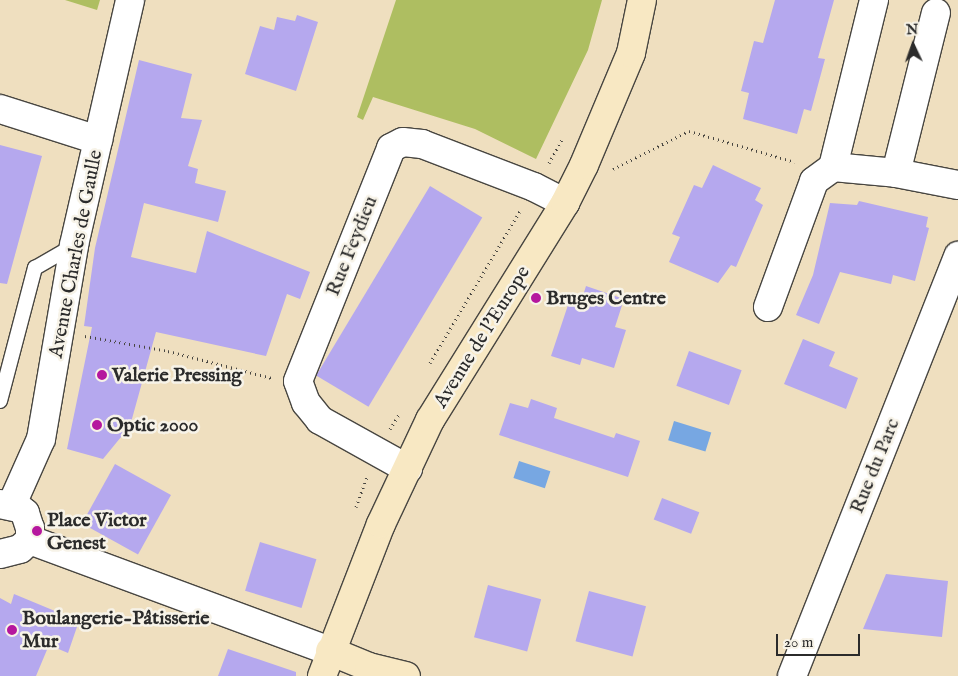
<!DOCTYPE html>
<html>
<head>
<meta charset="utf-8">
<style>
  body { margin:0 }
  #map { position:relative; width:958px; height:676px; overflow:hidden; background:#efdfbf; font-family:"IM FELL English",serif }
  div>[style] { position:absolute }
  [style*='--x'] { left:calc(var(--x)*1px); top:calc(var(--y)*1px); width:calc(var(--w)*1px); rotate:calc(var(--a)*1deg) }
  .green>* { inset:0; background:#aebe61 }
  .water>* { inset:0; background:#77a7e2; transform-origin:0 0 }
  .building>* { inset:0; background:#b5a8ee; transform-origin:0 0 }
  .path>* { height:3px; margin-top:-1.5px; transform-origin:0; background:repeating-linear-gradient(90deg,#484641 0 1px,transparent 0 5px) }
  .roads { filter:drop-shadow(1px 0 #484641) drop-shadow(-1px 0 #484641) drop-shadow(0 1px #484641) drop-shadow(0 -1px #484641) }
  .lane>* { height:14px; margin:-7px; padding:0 7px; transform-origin:7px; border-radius:7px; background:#fff }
  .street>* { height:28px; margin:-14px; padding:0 14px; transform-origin:14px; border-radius:14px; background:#fff }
  .secondary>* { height:28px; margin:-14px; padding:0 14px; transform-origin:14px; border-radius:14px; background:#f8e8c3 }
  .dots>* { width:14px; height:14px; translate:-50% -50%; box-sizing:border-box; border:2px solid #f7f3e8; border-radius:50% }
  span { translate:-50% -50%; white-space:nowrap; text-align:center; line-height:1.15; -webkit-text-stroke:5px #f7f3e8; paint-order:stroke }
  .street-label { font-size:20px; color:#2b2b2b }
  .poi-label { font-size:20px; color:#2b2b2b; font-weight:700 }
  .left { translate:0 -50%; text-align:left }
  .north { position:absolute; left:888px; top:20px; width:50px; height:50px; -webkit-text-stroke:4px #f7f3e8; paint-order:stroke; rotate:357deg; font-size:14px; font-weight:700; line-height:20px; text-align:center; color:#2b2b2b }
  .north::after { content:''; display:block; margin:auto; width:18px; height:22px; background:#2b2b2b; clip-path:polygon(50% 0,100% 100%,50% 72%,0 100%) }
  .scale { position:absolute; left:776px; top:634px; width:84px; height:22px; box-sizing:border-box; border:2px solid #2b2b2b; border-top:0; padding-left:6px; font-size:15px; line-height:18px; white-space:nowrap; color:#2b2b2b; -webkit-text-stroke:4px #f7f3e8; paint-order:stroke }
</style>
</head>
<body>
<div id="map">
  <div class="green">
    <div style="clip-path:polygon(65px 0,100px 0,97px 10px)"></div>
    <div style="clip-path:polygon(396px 0,602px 0,588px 50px,536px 159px,475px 129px,373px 97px,363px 120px,357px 117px)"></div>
  </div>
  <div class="water">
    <div style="left:674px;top:421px;width:39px;height:20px;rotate:17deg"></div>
    <div style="left:519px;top:461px;width:33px;height:18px;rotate:18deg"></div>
  </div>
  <div class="building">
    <div style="clip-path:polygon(775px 0,834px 0,818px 58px,825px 59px,811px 111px,804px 109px,797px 134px,743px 119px,749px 93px,741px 91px,754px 41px,763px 43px)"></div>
    <div style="clip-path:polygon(297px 15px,318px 22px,296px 91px,245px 74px,260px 26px,274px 30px,277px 17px,295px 21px)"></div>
    <div style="clip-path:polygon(139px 60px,192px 74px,181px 118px,202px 120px,188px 166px,198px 169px,195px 183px,226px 191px,218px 222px,144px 203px,131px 257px,196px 273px,207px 231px,310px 272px,300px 299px,287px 294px,266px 356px,156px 332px,130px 426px,103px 459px,67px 449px,92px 327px,84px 326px,95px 248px)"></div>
    <div style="clip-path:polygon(0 145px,42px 156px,7px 284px,0 283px)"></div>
    <div style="clip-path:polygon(713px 165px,761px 188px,755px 200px,763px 205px,736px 267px,731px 265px,718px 283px,669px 262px,680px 237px,672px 234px,694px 185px,702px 188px)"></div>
    <div style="left:430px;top:186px;width:61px;height:221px;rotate:31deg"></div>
    <div style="clip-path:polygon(859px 201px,928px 217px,926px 227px,929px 228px,915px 281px,893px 275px,891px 284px,840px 272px,819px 324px,796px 315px,813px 275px,830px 203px,857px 205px)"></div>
    <div style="clip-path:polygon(586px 286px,624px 299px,615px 327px,626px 330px,614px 368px,582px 358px,580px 365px,551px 356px,569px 302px,579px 308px)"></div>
    <div style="clip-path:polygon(803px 339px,835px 352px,829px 366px,858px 378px,846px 409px,784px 384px)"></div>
    <div style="left:689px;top:351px;width:56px;height:37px;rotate:20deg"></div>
    <div style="clip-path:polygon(531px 399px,557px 408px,554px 418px,614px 438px,616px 433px,640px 441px,628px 477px,499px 435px,510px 403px,528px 408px)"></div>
    <div style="left:115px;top:464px;width:64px;height:68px;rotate:29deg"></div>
    <div style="left:662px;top:498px;width:40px;height:23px;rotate:21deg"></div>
    <div style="left:260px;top:542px;width:59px;height:51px;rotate:17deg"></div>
    <div style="clip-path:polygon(886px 574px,948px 581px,942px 637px,863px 629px)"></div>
    <div style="left:488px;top:585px;width:55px;height:54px;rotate:15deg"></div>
    <div style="left:589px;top:591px;width:59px;height:52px;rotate:15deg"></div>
    <div style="clip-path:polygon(14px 594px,79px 621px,68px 653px,49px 645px,36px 676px,0 676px,0 598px,11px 604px)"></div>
    <div style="clip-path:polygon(228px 649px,296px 672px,296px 676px,218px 676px)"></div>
  </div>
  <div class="path">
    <div style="--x:549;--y:163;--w:29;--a:-61"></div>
    <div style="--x:613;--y:169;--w:85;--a:-26.6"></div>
    <div style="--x:689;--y:131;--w:110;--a:16.3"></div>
    <div style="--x:85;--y:336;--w:84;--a:10.2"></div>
    <div style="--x:168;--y:351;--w:107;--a:14.6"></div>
    <div style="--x:430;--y:363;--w:177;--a:-59.4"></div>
    <div style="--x:390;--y:429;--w:19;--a:-58"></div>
    <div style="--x:356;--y:507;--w:32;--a:-70"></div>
  </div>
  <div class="roads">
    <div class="lane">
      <div style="--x:0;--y:401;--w:138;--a:-75.3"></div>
      <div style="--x:35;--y:268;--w:44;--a:-30.1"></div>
    </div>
    <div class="street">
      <div style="--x:874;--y:0;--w:172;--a:103.8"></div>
      <div style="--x:833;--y:167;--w:63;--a:5.4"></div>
      <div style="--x:896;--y:173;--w:165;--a:-76"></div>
      <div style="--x:0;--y:109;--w:103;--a:17.6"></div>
      <div style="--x:896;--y:173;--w:63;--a:11"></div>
      <div style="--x:768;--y:307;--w:134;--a:-69.9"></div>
      <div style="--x:814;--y:181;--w:24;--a:-36"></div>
      <div style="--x:408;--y:469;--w:101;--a:-150.9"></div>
      <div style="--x:320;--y:420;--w:22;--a:-129"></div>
      <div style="--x:306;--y:403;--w:23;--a:-110"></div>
      <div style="--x:298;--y:381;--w:251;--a:-68.2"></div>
      <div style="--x:391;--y:148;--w:13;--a:-27"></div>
      <div style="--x:403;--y:142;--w:19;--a:6"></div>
      <div style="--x:422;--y:144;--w:120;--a:21"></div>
      <div style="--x:534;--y:187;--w:35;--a:27"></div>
      <div style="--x:0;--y:504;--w:19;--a:12"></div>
      <div style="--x:19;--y:508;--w:8;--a:40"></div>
      <div style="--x:25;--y:513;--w:16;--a:72"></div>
      <div style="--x:30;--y:528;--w:12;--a:90"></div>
      <div style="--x:30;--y:540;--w:13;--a:138"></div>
      <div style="--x:20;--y:549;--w:21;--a:166"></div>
      <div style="--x:12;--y:504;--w:71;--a:-66"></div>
      <div style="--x:41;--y:439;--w:197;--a:-80.3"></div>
      <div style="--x:74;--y:245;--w:251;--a:-77.1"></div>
      <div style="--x:30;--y:540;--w:320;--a:20.3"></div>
      <div style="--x:792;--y:676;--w:452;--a:-68.4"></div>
    </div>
    <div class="secondary">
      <div style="--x:330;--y:651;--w:42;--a:22.3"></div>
      <div style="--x:369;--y:667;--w:38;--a:14"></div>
      <div style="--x:322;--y:676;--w:163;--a:-68.8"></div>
      <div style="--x:381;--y:524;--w:115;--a:-64.8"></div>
      <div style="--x:430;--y:420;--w:256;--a:-58.1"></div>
      <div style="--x:565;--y:203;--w:42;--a:-63.4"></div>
      <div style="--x:584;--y:165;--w:121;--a:-67.2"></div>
      <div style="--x:631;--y:53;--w:54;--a:-78.3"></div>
    </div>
  </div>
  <div class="dots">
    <div style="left:536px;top:298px;background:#b5179e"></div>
    <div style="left:102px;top:375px;background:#b5179e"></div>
    <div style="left:97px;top:425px;background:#b5179e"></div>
    <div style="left:37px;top:531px;background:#b5179e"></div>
    <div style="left:12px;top:630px;background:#b5179e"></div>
  </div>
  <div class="street-label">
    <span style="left:352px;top:246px;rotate:-68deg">Rue Feydieu</span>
    <span style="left:76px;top:254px;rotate:-79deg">Avenue Charles de Gaulle</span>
    <span style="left:482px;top:337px;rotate:-58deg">Avenue de l'Europe</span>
    <span style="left:875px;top:466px;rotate:-68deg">Rue du Parc</span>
  </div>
  <div class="poi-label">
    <span class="left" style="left:546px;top:298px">Bruges Centre</span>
    <span class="left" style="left:112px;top:375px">Valerie Pressing</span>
    <span class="left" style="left:107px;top:425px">Optic 2000</span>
    <span class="left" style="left:47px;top:532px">Place Victor<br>Genest</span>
    <span class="left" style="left:22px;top:630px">Boulangerie-Pâtisserie<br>Mur</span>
  </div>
  <div class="north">N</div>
  <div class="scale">20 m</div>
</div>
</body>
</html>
